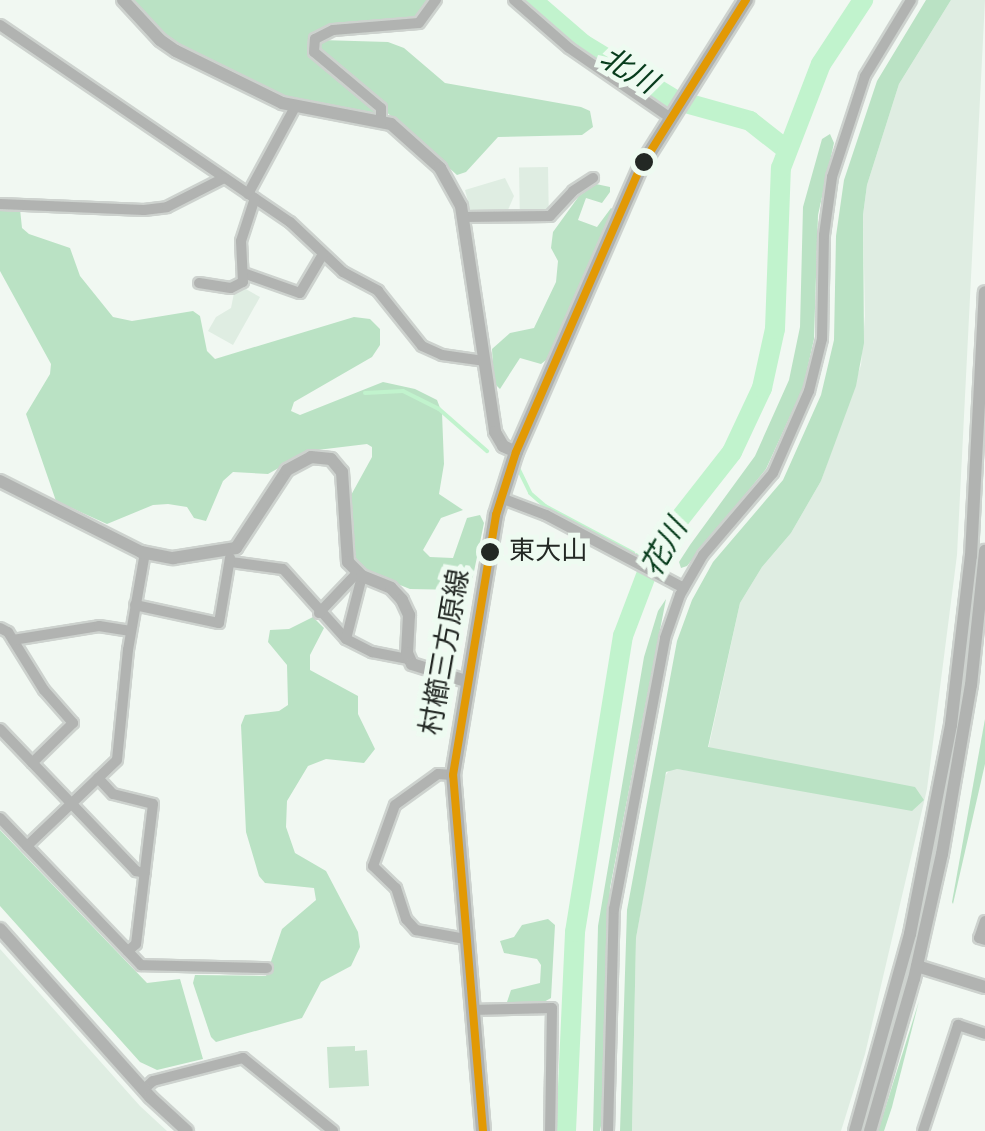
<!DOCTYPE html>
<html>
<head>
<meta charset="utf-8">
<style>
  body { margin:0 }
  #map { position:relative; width:985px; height:1131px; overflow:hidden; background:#f1f8f2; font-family:"Sofia Sans Condensed","Noto Sans JP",sans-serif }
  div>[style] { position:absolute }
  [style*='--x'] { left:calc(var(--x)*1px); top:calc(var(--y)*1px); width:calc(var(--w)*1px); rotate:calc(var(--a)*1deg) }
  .built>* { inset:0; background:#dfede2; transform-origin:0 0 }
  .green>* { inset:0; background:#c8e4ce }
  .forest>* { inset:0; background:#bae2c4 }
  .stream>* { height:4px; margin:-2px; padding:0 2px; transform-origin:2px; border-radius:2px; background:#c1f3cd }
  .river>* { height:20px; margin:-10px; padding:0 10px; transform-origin:10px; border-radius:10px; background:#c1f3cd }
  .roads { filter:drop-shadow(2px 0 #cdd2ce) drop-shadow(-2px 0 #cdd2ce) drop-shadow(0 2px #cdd2ce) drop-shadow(0 -2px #cdd2ce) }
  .minor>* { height:10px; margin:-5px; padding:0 5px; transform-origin:5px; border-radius:5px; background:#b1b3b1 }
  .tertiary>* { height:12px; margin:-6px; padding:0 6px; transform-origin:6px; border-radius:6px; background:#b1b3b1 }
  .secondary>* { height:14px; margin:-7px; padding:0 7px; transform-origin:7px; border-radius:7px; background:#b0b2b0 }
  .bus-1>* { height:8px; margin:-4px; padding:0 4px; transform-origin:4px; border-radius:4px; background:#e29904 }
  .dots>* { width:28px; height:28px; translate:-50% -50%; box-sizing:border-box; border:5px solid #eefbf1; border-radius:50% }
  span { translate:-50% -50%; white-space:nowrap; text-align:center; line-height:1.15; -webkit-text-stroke:10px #eefbf1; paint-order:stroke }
  .bus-label { font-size:26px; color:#232824 }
  .left { translate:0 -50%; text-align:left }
  .street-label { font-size:28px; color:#232824 }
  .water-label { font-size:30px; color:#073c1c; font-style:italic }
</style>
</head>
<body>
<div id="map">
  <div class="built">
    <div style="clip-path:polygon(951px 0,985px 0,957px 555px,927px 789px,865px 1054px,841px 1131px,632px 1131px,636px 938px,663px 779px,671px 768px,703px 773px,740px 603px,762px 567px,791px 533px,821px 481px,861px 365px,865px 316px,863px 215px,867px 185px,899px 84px)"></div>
    <div style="left:548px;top:167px;width:46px;height:29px;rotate:89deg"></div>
    <div style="clip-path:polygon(505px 178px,514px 196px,508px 210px,471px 213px,465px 190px)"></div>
    <div style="clip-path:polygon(244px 288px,260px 297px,233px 345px,208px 331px,216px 317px,231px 308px,234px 293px)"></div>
    <div style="clip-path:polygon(0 949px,140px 1106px,167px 1131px,0 1131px)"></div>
  </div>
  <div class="green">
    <div style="clip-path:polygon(355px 1046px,355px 1051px,367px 1050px,369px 1086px,329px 1088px,327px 1047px)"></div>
  </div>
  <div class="forest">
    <div style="clip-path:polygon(132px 0,433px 0,418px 20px,312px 37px,311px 53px,377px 109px,376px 113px,276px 94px,171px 40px)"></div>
    <div style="clip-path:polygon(926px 0,951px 0,899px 84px,867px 185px,863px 215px,864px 343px,856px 386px,821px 481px,791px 533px,762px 567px,740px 603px,708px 747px,915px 787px,924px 800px,912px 811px,677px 769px,666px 772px,636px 938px,632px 1131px,620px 1131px,627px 910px,677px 641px,692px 600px,713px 562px,783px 480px,821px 395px,834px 340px,836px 236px,844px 180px,877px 81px)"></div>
    <div style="clip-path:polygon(321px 40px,388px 42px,404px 48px,445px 83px,581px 107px,590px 111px,593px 127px,582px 135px,498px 137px,466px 172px,457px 175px,317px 50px)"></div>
    <div style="clip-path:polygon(830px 134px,834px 143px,818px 215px,814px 339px,803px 388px,766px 469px,687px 566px,681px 568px,679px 562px,690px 545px,755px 456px,789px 380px,800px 327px,803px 207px,822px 139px)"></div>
    <div style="clip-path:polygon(596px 184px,610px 187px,610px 192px,602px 203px,586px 198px,578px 220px,597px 227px,611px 208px,614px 210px,550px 357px,541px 364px,520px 358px,500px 389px,494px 383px,492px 349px,510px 333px,534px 328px,556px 282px,558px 261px,551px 248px,553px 232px,579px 196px)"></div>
    <div style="clip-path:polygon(0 206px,20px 209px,22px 228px,29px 234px,70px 248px,80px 276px,113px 317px,132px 321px,193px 311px,200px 316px,207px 351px,215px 359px,354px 317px,370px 319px,380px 329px,380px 345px,372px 357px,294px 402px,291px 411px,300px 415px,383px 382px,415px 389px,437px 400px,442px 413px,444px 464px,439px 494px,463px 510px,441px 518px,423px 550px,430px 557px,453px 558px,467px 518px,480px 515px,484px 523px,471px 586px,461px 590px,410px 589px,365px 571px,353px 559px,350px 497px,372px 457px,372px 447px,367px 444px,309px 451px,268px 474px,233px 472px,223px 481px,206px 521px,194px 518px,187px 507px,168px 504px,153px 505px,107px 524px,56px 501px,26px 414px,50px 374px,51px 364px,0 271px)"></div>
    <div style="clip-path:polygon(666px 599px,610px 888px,601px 1126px,600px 1131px,593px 1131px,598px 926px,644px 657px,658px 611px)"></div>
    <div style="clip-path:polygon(313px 617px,324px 628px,310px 655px,310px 670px,358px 696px,358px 714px,375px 749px,364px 763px,326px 759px,308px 766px,287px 801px,286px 827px,295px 853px,326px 871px,358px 932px,360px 947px,351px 966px,321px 982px,302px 1018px,216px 1042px,211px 1037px,193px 983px,195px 975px,266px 976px,282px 929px,316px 900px,314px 888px,265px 883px,259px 876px,246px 832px,241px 725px,245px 715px,279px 711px,288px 705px,287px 665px,268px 642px,270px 630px,289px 629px)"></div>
    <div style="clip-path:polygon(985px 719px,985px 764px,953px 904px,952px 902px)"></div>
    <div style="clip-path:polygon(0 830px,147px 983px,180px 979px,203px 1059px,157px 1070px,140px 1062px,0 906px)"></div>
    <div style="clip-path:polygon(548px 919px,555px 925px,551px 998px,542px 1003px,507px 1002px,511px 990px,540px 983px,541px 965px,537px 959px,504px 953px,500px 941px,514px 937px,522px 925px)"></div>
    <div style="clip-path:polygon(919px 1001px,892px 1107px,884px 1131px,878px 1131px)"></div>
  </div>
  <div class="stream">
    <div style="--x:365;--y:393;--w:38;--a:-3"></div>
    <div style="--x:403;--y:391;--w:40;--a:26.6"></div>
    <div style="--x:439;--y:409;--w:64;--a:41.2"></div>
    <div style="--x:519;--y:470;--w:25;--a:64"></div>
    <div style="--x:530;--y:493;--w:20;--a:41"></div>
    <div style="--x:545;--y:506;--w:100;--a:28.1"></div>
    <div style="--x:637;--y:555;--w:15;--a:28"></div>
  </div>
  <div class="river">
    <div style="--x:532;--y:0;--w:67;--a:40.8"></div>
    <div style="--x:583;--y:44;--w:108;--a:31.3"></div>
    <div style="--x:675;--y:100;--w:78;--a:15.6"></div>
    <div style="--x:750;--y:121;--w:47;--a:38.1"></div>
    <div style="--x:566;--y:1131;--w:199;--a:-87.4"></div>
    <div style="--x:575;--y:932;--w:300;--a:-80.8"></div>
    <div style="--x:623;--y:636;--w:93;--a:-69.2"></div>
    <div style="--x:656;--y:549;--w:123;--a:-51.9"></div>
    <div style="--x:732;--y:452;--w:71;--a:-64.9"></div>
    <div style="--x:762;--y:388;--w:60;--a:-77.6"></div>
    <div style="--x:775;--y:329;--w:161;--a:-87.9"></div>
    <div style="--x:781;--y:168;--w:111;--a:-69"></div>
    <div style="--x:821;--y:64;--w:77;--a:-56.7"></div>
  </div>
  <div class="roads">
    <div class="minor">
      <div style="--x:514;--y:0;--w:73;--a:41.1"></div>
      <div style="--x:569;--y:48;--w:121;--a:34.6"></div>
      <div style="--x:0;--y:25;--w:351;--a:34.2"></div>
      <div style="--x:290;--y:222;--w:73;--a:43.3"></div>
      <div style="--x:343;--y:272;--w:40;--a:28"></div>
      <div style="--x:378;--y:291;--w:70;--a:51.3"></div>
      <div style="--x:422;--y:346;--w:22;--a:24"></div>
      <div style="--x:442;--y:355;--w:42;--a:8.1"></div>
      <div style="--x:381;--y:121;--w:13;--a:-90"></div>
      <div style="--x:381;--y:108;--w:87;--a:-140.1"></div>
      <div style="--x:314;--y:52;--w:13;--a:-86"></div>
      <div style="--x:315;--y:39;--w:20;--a:-27"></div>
      <div style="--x:333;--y:30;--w:86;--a:-4.7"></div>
      <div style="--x:419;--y:23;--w:29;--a:-54"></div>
      <div style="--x:248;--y:194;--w:99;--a:-61.6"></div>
      <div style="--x:0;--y:204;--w:144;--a:2.4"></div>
      <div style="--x:144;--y:210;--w:23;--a:-7"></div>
      <div style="--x:167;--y:207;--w:64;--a:-27"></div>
      <div style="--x:463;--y:217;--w:87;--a:-0.7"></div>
      <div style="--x:550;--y:216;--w:34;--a:-47"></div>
      <div style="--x:573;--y:191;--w:24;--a:-33"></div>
      <div style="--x:246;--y:274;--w:57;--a:19.4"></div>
      <div style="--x:300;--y:293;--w:45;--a:-59.5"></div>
      <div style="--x:199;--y:283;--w:32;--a:9"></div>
      <div style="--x:231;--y:288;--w:13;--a:-27"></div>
      <div style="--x:243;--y:282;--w:41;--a:-92.8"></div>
      <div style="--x:241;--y:241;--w:45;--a:-72"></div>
      <div style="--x:501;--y:498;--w:48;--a:20.7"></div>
      <div style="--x:546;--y:515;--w:156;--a:27.9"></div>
      <div style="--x:231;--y:562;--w:52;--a:7.7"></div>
      <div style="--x:283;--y:569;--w:94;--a:48"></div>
      <div style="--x:346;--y:639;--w:29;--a:27"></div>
      <div style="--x:372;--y:652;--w:37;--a:11"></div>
      <div style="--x:135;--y:605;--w:86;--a:12.1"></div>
      <div style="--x:219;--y:623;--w:66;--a:-80.4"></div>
      <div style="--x:319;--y:613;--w:55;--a:-46.5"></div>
      <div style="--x:0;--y:628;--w:9;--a:27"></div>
      <div style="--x:8;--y:632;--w:68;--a:58.2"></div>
      <div style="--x:44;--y:690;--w:44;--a:48.7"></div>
      <div style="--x:73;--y:723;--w:57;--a:135.7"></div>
      <div style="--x:346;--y:639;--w:65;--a:-75.7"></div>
      <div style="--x:13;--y:640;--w:87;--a:-9.2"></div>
      <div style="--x:99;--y:626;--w:32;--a:9"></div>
      <div style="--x:0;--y:729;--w:197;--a:46.2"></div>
      <div style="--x:136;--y:871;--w:9;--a:13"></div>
      <div style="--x:453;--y:775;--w:15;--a:-176"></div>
      <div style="--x:438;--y:774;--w:53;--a:144.2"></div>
      <div style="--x:395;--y:805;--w:65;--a:109.8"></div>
      <div style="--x:373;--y:866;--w:32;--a:44"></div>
      <div style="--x:396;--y:888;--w:33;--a:72"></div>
      <div style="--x:406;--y:919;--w:15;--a:48"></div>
      <div style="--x:416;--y:930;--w:50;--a:10.4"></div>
      <div style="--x:98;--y:778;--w:22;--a:47"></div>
      <div style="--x:113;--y:794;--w:41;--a:14"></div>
      <div style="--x:153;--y:804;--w:141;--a:96.9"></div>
      <div style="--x:136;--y:944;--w:11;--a:139"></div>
      <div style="--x:0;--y:818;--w:204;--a:46.2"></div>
      <div style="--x:141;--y:965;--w:126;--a:1.4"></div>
      <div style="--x:27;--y:846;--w:124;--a:-43.7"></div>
      <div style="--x:117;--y:760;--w:111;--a:-84.3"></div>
      <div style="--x:128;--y:650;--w:98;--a:-80.1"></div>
      <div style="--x:985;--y:921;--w:18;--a:109"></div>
      <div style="--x:979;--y:938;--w:6;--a:18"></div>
      <div style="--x:471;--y:1010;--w:81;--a:-1.4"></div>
      <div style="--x:552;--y:1008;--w:123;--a:90.9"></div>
      <div style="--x:143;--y:1090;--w:13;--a:-42"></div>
      <div style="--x:153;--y:1081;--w:93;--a:-14.3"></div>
      <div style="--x:243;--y:1058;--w:116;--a:39"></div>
      <div style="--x:608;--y:1131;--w:222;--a:-88.5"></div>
      <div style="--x:614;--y:909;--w:276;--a:-79.3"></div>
      <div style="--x:665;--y:638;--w:46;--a:-70.8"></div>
      <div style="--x:680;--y:595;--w:46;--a:-60.1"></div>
      <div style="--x:703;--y:555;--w:108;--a:-49.5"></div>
      <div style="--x:773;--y:473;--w:90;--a:-66.3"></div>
      <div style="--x:809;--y:391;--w:54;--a:-76"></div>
      <div style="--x:822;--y:339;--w:104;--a:-88.9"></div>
      <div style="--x:824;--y:235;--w:59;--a:-82.1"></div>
      <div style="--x:832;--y:177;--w:106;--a:-71.9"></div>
      <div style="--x:865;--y:76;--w:89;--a:-58.8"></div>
      <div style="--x:923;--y:1131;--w:112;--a:-71.7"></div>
      <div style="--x:958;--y:1025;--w:28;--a:18"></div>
    </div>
    <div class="tertiary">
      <div style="--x:123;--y:0;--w:54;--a:47.2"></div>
      <div style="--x:160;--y:40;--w:19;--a:35"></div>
      <div style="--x:176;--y:51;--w:118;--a:26.1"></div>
      <div style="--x:282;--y:103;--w:111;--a:10.9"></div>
      <div style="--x:391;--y:124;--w:66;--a:41.9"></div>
      <div style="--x:440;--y:168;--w:43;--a:61.1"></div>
      <div style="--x:461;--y:206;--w:229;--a:81.4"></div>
      <div style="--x:495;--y:432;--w:16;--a:60"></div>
      <div style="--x:503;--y:446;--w:14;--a:25"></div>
      <div style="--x:0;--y:481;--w:158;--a:26.7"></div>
      <div style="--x:141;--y:552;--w:33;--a:11"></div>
      <div style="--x:173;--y:558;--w:64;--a:-9"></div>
      <div style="--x:236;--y:548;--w:93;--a:-56.8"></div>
      <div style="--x:287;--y:470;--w:27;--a:-28"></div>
      <div style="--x:311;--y:457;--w:20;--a:6"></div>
      <div style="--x:331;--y:459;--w:17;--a:50"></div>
      <div style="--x:342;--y:472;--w:90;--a:86.2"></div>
      <div style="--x:348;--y:562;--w:20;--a:45"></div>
      <div style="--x:362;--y:576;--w:31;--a:22"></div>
      <div style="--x:391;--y:588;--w:16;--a:47"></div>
      <div style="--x:402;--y:600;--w:17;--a:65"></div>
      <div style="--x:409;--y:615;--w:38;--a:93"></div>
      <div style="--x:407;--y:653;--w:12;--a:66"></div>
      <div style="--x:412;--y:664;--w:57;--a:17.5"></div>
      <div style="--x:0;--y:929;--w:225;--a:48.2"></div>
      <div style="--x:150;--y:1097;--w:50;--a:42.6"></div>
      <div style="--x:917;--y:966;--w:71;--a:17.2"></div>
      <div style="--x:855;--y:1131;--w:205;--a:-74.4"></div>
      <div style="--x:910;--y:934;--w:213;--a:-78.9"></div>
      <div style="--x:951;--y:725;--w:170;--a:-83.3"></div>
      <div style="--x:971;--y:556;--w:264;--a:-87"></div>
      <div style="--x:870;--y:1131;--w:158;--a:-73.9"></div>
      <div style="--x:914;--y:979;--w:128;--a:-77.4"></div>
      <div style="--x:942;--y:854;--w:171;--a:-80.3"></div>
      <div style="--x:971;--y:685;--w:135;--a:-84"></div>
    </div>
    <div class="secondary">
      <div style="--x:483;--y:1131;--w:357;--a:-94.8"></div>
      <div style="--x:453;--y:775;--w:264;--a:-80.6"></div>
      <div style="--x:496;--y:515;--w:66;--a:-72.4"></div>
      <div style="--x:516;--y:452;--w:310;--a:-66.4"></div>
      <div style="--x:640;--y:168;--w:199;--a:-57.8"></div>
    </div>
  </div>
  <div class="bus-1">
    <div style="--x:483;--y:1131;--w:357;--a:-94.8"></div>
    <div style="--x:453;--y:775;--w:264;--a:-80.6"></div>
    <div style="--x:496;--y:515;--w:66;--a:-72.4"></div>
    <div style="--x:516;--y:452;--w:310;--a:-66.4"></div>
    <div style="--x:640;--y:168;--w:199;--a:-57.8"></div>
  </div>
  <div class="dots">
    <div style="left:644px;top:162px;background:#232824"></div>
    <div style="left:490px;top:552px;background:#232824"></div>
  </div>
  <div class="bus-label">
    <span class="left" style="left:509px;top:552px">東大山</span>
  </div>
  <div class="street-label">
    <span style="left:446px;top:652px;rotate:-80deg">村櫛三方原線</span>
  </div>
  <div class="water-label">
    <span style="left:628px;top:71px;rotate:31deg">北川</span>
    <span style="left:665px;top:548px;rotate:-60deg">花川</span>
  </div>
</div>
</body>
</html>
